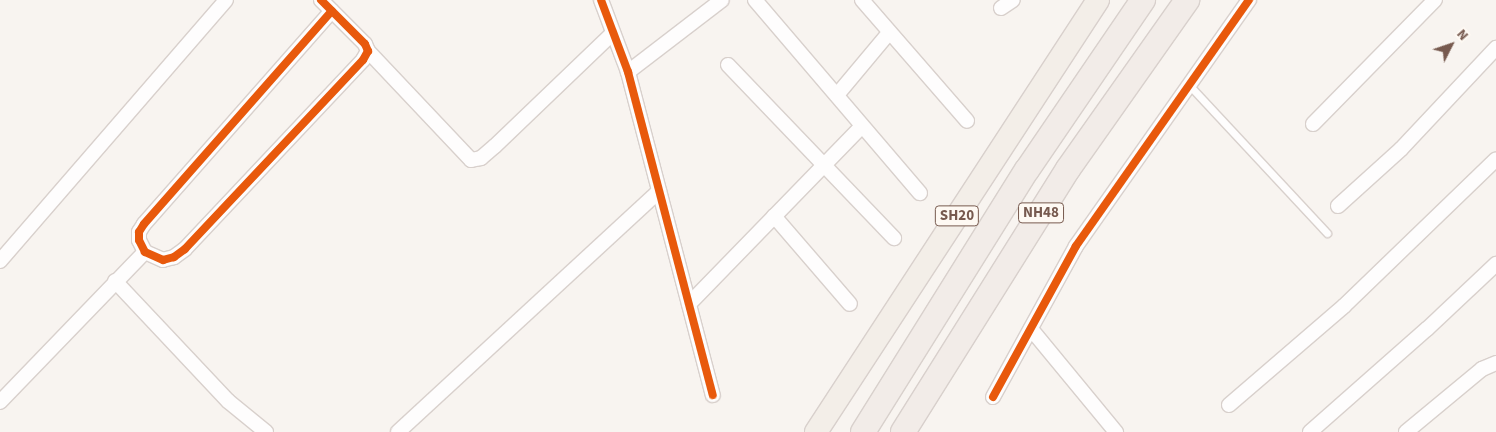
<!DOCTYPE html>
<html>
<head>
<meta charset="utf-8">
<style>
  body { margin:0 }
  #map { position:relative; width:1496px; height:432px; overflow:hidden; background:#f8f4f0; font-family:"Source Sans 3",sans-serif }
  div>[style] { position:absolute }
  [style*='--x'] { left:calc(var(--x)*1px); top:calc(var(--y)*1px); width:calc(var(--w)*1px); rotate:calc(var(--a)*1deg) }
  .roads { filter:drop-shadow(1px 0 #d8d0cc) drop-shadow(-1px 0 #d8d0cc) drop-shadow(0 1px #d8d0cc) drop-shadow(0 -1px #d8d0cc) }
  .service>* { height:7px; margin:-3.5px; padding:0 3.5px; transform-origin:3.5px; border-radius:3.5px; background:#fefdfd }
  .minor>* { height:14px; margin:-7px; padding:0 7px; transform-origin:7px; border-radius:7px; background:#fefdfd }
  .primary>* { height:22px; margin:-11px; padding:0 11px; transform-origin:11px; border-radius:11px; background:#f3eee8 }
  .trunk>* { height:24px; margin:-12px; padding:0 12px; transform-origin:12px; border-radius:12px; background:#f2ece8 }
  .cycleway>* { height:8px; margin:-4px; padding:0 4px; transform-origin:4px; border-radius:4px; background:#e8590c }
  span { translate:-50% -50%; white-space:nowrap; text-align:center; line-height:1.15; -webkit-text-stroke:4px #fef9f3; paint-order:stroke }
  .shield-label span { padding:1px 4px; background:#fef9f3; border:1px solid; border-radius:4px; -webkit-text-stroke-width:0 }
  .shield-label { font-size:15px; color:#775a4f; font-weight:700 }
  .north { position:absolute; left:1426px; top:20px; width:50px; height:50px; -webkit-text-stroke:4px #fef9f3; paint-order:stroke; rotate:49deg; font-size:14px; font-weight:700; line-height:20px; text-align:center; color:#775a4f }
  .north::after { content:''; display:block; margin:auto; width:18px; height:22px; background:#775a4f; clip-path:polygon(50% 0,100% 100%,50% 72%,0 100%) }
</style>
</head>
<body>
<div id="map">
  <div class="roads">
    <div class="service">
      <div style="--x:1190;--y:86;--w:201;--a:47"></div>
    </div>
    <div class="minor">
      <div style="--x:321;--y:0;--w:62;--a:45"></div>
      <div style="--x:365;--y:44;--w:8;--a:67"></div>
      <div style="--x:368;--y:51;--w:10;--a:119"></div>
      <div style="--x:363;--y:60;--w:260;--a:133.3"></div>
      <div style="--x:185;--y:249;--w:14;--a:144"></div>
      <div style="--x:174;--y:257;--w:11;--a:165"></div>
      <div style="--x:163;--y:260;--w:20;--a:-156"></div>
      <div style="--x:145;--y:252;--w:13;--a:-117"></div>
      <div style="--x:139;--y:240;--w:8;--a:-90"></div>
      <div style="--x:139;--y:232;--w:9;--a:-58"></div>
      <div style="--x:144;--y:224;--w:284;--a:-48.6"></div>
      <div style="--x:601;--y:0;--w:77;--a:69.4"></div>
      <div style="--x:628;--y:72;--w:334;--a:75.3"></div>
      <div style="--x:755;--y:0;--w:254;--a:49.5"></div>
      <div style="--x:862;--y:0;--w:160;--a:49"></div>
      <div style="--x:1001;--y:8;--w:14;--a:-34"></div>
      <div style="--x:368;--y:51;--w:150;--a:46.6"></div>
      <div style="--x:471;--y:160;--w:10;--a:-11"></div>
      <div style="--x:481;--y:158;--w:18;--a:-41"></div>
      <div style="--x:495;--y:146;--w:163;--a:-43.8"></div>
      <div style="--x:728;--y:65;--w:240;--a:46.2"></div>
      <div style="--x:628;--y:72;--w:118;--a:-37.5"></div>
      <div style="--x:837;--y:95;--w:80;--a:-50.1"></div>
      <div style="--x:1313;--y:124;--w:174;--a:-45.5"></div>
      <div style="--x:1338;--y:206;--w:85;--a:-42.1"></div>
      <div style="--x:1401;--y:149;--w:139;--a:-46.8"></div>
      <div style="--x:774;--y:216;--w:116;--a:49.2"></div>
      <div style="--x:0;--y:261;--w:345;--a:-49.1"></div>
      <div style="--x:115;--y:281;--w:165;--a:46.7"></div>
      <div style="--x:228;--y:401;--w:49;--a:39.2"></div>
      <div style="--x:689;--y:304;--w:247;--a:-45.8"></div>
      <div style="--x:1031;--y:329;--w:134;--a:50.5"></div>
      <div style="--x:993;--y:397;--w:172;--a:-61.2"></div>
      <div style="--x:1076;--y:246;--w:301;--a:-54.9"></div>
      <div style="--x:0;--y:402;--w:209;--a:-46"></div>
      <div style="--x:1229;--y:405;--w:152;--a:-40.7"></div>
      <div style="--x:1344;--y:306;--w:211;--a:-44"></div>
      <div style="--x:398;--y:432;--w:355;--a:-42.7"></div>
      <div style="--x:1310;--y:432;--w:156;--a:-41.4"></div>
      <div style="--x:1427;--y:329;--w:95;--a:-43.3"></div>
      <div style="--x:1406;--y:432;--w:99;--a:-39.7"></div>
      <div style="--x:1482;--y:369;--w:15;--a:-23"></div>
    </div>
    <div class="primary">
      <div style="--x:816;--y:432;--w:516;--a:-56.86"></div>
    </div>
    <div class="trunk">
      <div style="--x:863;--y:432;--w:309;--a:-58"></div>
      <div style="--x:1027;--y:170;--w:206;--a:-55.7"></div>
      <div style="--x:903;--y:432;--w:310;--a:-57.9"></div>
      <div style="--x:1068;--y:169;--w:207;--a:-54.8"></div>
    </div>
  </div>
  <div class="cycleway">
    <div style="--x:321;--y:0;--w:62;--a:45"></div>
    <div style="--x:365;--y:44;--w:8;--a:67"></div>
    <div style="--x:368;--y:51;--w:10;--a:119"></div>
    <div style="--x:363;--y:60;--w:260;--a:133.3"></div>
    <div style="--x:185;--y:249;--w:14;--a:144"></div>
    <div style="--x:174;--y:257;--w:11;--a:165"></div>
    <div style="--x:163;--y:260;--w:20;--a:-156"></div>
    <div style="--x:145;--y:252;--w:13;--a:-117"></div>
    <div style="--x:139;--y:240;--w:8;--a:-90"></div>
    <div style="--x:139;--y:232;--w:9;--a:-58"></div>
    <div style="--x:144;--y:224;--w:284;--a:-48.6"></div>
    <div style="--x:601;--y:0;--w:77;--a:69.4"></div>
    <div style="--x:628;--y:72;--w:334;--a:75.3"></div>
    <div style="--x:993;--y:397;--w:172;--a:-61.2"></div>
    <div style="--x:1076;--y:246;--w:301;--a:-54.9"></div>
  </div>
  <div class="shield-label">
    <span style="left:1041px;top:213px">NH48</span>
    <span style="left:957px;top:216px">SH20</span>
  </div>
  <div class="north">N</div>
</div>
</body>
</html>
